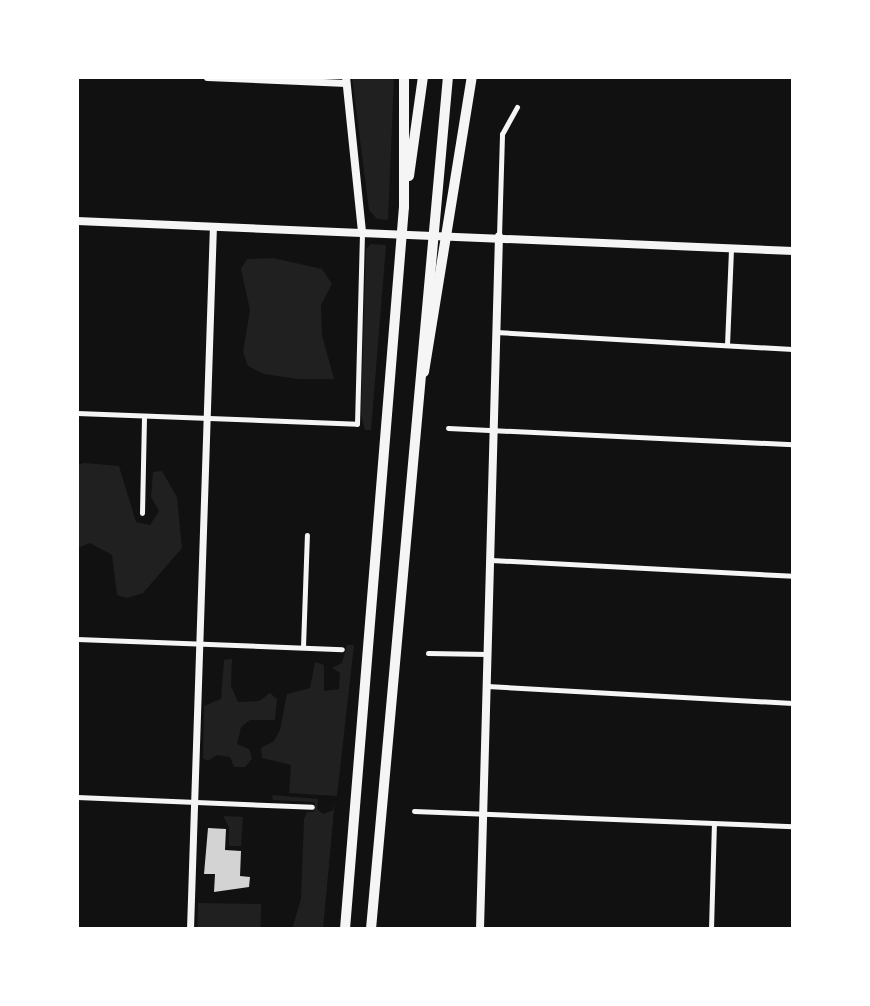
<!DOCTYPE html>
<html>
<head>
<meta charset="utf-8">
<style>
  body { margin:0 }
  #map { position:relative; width:870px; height:1006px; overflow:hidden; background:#111; font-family:Commissioner,sans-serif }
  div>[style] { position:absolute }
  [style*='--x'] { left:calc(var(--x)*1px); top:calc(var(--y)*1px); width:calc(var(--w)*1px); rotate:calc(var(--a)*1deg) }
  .green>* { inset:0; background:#202020; transform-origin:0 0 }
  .building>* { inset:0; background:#d3d3d3 }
  .minor>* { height:5px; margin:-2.5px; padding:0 2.5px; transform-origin:2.5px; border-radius:2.5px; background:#f5f5f5 }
  .tertiary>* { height:7px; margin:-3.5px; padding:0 3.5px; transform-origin:3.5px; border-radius:3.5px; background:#f5f5f5 }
  .secondary>* { height:8px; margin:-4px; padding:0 4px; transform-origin:4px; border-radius:4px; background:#f5f5f5 }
  .motorway>* { height:10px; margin:-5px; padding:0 5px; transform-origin:5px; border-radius:5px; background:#f5f5f5 }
  span { translate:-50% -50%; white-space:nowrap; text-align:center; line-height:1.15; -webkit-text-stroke:5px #fff; paint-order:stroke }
  .frame { position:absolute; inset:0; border:79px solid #fff; pointer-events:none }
</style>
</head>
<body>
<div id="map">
  <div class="green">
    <div style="clip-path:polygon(352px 77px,394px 77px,388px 220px,377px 219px,369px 210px)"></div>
    <div style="clip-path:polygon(371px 244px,386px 245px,371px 430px,365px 430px,361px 414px,366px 249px)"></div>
    <div style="clip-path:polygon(273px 258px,322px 269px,332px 284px,321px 305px,322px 335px,334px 379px,298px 379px,264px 374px,248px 366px,243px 352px,250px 310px,241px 269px,247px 259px)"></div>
    <div style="clip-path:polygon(84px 463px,119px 466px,136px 522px,150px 525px,159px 511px,151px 497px,153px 472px,162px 471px,177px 497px,182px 548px,143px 593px,127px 598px,117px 595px,112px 555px,90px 543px,77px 548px,77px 465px)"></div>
    <div style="clip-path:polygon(347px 645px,354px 645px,337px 796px,289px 793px,291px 765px,262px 758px,261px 748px,274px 741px,280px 730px,287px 694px,310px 688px,315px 662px,324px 665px,324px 691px,339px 689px,340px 673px,332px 668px,342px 663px)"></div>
    <div style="clip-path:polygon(232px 659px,231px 686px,238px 702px,259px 701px,270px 693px,277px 699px,275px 720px,250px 720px,241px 727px,237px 744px,249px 749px,252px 759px,245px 767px,234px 767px,230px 757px,217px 755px,208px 761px,203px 758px,204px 706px,221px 699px,224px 660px)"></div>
    <div style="clip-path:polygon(272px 795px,318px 799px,317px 809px,323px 814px,333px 810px,335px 800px,323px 929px,292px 929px,301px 899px,304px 819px,307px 812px,314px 812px,315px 802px,273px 800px)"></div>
    <div style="clip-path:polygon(223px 816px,243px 817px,241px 846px,229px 846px,229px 827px)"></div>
    <div style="left:198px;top:903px;width:63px;height:26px;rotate:1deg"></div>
  </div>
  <div class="building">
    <div style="clip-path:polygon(208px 828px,226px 829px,225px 850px,241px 851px,240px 876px,250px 877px,249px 887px,214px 892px,215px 874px,204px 874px)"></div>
  </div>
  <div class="minor">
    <div style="--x:499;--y:236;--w:102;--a:-88.3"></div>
    <div style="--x:502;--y:134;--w:31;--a:-61"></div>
    <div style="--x:496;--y:332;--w:297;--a:3.3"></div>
    <div style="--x:727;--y:345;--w:97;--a:-87.6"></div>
    <div style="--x:77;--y:413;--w:280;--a:2.2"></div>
    <div style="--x:357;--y:424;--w:193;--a:-88.5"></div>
    <div style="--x:448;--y:428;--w:345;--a:2.7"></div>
    <div style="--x:142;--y:513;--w:97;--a:-88.8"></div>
    <div style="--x:491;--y:560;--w:302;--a:3"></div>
    <div style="--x:77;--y:639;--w:265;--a:2.2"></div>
    <div style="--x:303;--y:647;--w:112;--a:-88"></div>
    <div style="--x:428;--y:653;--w:60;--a:1"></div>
    <div style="--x:487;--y:686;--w:306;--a:3.2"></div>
    <div style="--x:77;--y:797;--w:235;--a:2.4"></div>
    <div style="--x:414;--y:811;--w:379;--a:2.3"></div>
    <div style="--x:711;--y:929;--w:106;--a:-88.4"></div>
  </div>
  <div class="tertiary">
    <div style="--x:207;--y:77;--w:139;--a:2.5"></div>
    <div style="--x:190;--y:929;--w:703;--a:-88.13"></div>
  </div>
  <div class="secondary">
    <div style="--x:346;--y:77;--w:155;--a:84.1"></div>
    <div style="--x:77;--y:221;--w:717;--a:2.4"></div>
    <div style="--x:480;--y:929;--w:693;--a:-88.43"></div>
  </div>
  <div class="motorway">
    <div style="--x:409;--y:176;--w:100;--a:-82"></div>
    <div style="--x:424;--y:372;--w:299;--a:-80.8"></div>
    <div style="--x:345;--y:929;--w:724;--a:-85.33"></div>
    <div style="--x:404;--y:207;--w:130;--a:-90"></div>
    <div style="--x:371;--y:929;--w:855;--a:-84.84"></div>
  </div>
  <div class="frame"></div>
</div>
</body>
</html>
